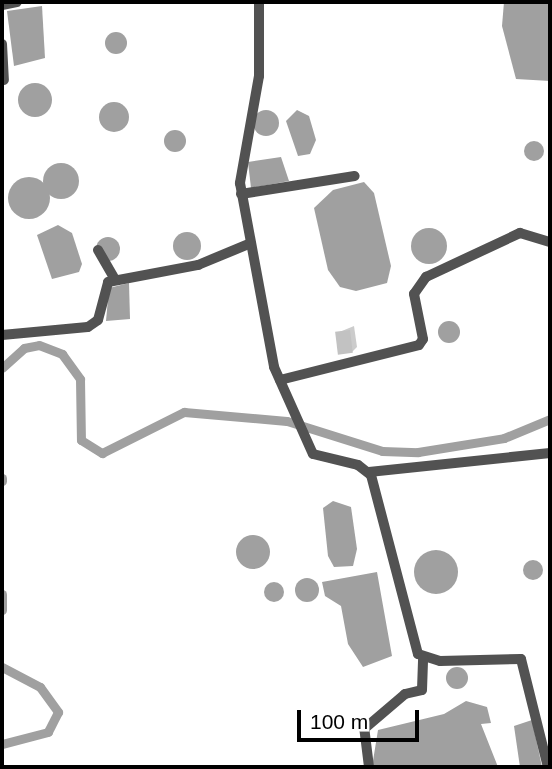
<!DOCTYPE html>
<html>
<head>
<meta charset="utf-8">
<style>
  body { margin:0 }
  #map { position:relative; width:552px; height:769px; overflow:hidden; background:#fff; font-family:Arial,sans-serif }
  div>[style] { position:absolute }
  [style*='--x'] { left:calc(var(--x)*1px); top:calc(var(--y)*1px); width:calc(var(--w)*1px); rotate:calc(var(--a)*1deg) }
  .water>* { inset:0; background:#a0a0a0 }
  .round { border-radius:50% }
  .shadow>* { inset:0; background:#0003 }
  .canal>* { height:9px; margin:-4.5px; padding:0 4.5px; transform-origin:4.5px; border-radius:4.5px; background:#a0a0a0 }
  .building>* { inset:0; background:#c2c2c2; transform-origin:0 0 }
  .minor>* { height:10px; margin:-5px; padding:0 5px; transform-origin:5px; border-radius:5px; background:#525252 }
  span { translate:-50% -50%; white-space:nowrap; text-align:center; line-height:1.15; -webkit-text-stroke:5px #fff; paint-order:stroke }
  .frame { position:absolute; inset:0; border:4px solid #000; pointer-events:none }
  .scale { position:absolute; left:297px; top:710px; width:122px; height:32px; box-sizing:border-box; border:4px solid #000; border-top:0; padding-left:9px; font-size:21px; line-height:24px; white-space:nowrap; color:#000; -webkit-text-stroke:5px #fff; paint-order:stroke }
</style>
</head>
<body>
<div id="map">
  <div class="water">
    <div style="clip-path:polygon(504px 2px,550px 2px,550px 81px,516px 79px,502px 26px)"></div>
    <div style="clip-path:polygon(42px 6px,45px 58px,14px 66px,7px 11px)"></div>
    <div class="round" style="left:105px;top:32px;width:22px;height:22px"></div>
    <div class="round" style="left:18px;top:83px;width:34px;height:34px"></div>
    <div class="round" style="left:99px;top:102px;width:30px;height:30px"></div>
    <div style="clip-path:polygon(297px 110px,309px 116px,316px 140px,310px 154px,298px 156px,286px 121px)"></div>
    <div class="round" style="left:253px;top:110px;width:26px;height:26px"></div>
    <div class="round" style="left:164px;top:130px;width:22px;height:22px"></div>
    <div class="round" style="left:524px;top:141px;width:20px;height:20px"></div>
    <div style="clip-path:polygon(281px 157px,289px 181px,251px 188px,248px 162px)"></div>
    <div class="round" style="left:43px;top:163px;width:36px;height:36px"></div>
    <div class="round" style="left:8px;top:177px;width:42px;height:42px"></div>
    <div style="clip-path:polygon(364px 182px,374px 193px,391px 266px,387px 283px,356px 291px,340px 287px,328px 270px,314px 208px,333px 190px)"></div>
    <div style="clip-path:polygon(58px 225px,72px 233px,82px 264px,79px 272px,52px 279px,37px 235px)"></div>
    <div class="round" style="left:411px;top:228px;width:36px;height:36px"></div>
    <div class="round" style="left:173px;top:232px;width:28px;height:28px"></div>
    <div class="round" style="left:96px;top:237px;width:24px;height:24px"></div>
    <div style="clip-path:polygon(129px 283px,130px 319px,106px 321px,109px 288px)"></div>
    <div class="round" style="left:438px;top:321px;width:22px;height:22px"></div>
    <div style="clip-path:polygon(333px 501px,351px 507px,357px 549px,353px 566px,334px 567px,328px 556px,323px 508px)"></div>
    <div class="round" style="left:236px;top:535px;width:34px;height:34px"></div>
    <div class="round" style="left:414px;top:550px;width:44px;height:44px"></div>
    <div class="round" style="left:523px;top:560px;width:20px;height:20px"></div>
    <div style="clip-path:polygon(377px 572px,392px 656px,363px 667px,348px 644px,341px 606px,325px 596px,322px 582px)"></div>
    <div class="round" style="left:295px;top:578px;width:24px;height:24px"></div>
    <div class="round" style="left:264px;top:582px;width:20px;height:20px"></div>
    <div class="round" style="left:446px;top:667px;width:22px;height:22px"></div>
    <div style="clip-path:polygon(466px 701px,487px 707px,491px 723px,481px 724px,498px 767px,372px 767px,378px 730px,444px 714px)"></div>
    <div style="clip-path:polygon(532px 720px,542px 767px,520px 767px,514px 726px)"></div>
  </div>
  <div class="shadow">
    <div style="clip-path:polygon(354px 326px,357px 347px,352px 352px,337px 333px)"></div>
  </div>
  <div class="canal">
    <div style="--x:2;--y:368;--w:30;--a:-42"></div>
    <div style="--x:24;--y:348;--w:15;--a:-11"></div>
    <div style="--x:39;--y:345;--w:25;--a:21"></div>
    <div style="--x:62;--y:354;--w:31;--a:54"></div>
    <div style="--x:80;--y:379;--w:61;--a:89.1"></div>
    <div style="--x:81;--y:440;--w:25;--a:32"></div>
    <div style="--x:102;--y:453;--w:92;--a:-26.6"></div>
    <div style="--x:184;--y:412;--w:103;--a:5"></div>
    <div style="--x:287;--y:421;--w:100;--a:17.5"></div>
    <div style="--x:382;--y:451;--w:36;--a:2"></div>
    <div style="--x:418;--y:452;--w:87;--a:-9.2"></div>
    <div style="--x:504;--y:438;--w:50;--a:-22.4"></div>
    <div style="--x:2;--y:478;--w:3;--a:90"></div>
    <div style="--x:2;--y:594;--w:16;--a:90"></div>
    <div style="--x:2;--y:667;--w:43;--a:27.8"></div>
    <div style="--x:40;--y:687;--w:31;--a:54"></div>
    <div style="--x:58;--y:712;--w:22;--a:117"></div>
    <div style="--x:48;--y:732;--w:48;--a:165.4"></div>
  </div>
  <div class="building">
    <div style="left:350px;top:330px;width:23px;height:15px;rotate:83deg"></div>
  </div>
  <div class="minor">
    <div style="--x:259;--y:2;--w:74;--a:90"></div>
    <div style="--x:259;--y:76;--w:109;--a:100.1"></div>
    <div style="--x:240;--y:183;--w:187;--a:79.5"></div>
    <div style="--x:274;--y:367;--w:95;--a:65.9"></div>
    <div style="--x:313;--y:454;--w:46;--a:13.7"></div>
    <div style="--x:358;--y:465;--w:16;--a:38"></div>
    <div style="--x:371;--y:475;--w:185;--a:75.3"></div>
    <div style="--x:418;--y:654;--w:23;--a:18"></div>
    <div style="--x:440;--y:661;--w:81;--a:-1.4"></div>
    <div style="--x:521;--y:659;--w:111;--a:76"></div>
    <div style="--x:2;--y:5;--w:15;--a:-11"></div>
    <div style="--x:2;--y:44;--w:36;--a:87"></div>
    <div style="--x:241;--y:194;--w:115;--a:-9"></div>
    <div style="--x:98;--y:250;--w:34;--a:60"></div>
    <div style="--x:2;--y:335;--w:86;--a:-5.3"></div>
    <div style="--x:88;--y:327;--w:12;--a:-35"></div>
    <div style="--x:98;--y:320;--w:39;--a:-75"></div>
    <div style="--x:108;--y:282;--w:92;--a:-10.7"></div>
    <div style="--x:198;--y:265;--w:57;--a:-22.5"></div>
    <div style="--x:280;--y:380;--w:143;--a:-14.1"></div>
    <div style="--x:419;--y:345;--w:7;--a:-56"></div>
    <div style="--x:423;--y:339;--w:46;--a:-101.3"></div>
    <div style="--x:414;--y:294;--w:21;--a:-55"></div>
    <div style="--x:426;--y:277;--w:104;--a:-25.1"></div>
    <div style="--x:520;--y:233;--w:31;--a:17"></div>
    <div style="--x:369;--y:472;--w:182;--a:-6"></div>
    <div style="--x:369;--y:767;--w:38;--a:-97"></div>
    <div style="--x:364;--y:729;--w:54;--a:-40.5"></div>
    <div style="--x:405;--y:694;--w:17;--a:-13"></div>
    <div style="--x:422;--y:690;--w:32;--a:-88"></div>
  </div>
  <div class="frame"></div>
  <div class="scale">100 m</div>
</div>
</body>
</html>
